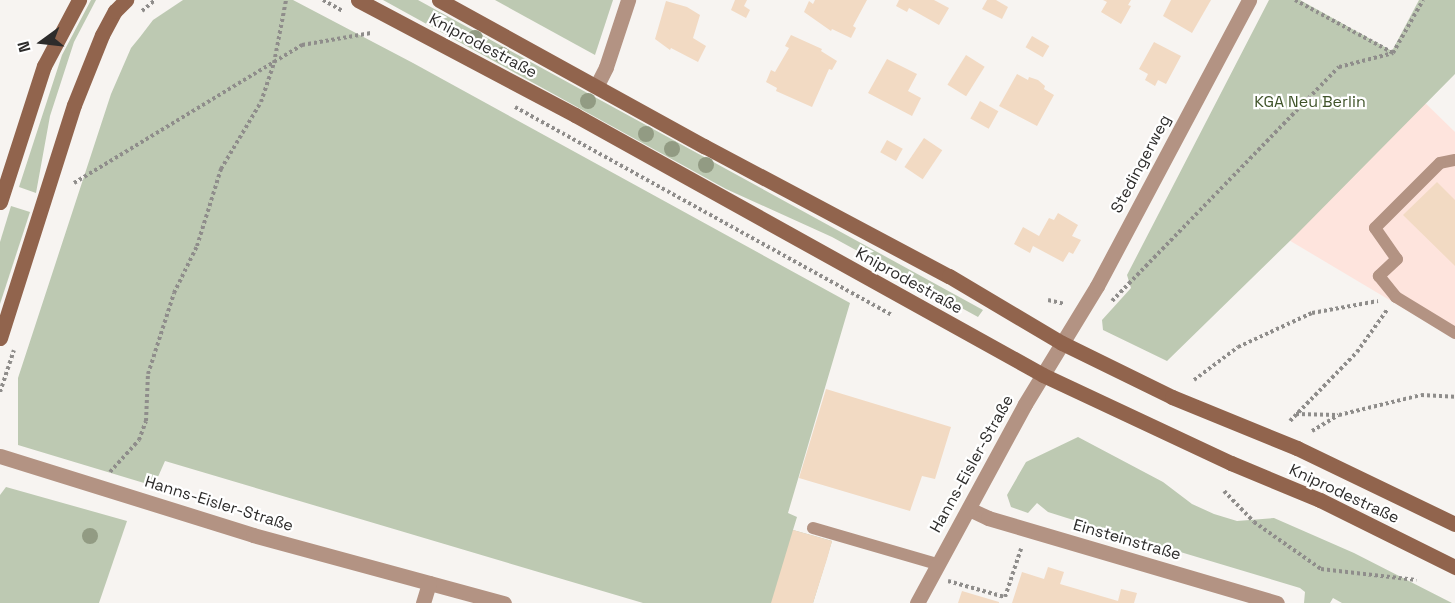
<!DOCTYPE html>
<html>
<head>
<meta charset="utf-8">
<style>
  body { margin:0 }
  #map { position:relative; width:1455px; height:603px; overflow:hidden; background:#f7f4f1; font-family:"Space Grotesk",sans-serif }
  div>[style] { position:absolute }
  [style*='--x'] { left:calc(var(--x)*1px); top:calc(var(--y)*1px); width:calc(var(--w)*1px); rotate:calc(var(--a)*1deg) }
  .commercial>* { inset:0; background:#fee4dd }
  .green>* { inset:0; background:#bdc9b2 }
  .building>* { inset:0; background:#f2dac3; transform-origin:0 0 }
  .path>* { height:4px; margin-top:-2px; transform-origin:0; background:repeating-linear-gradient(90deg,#8f8d8b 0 3px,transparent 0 6px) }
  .service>* { height:12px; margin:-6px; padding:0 6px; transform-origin:6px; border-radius:6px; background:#b39383 }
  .minor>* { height:15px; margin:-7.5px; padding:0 7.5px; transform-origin:7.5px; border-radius:7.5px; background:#b39383 }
  .secondary>* { height:15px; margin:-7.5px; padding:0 7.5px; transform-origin:7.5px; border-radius:7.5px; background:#91644d }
  .trees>* { width:16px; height:16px; margin:-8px; border-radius:50%; background:#929b83 }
  span { translate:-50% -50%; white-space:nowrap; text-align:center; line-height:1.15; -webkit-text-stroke:4.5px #fff; paint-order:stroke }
  .street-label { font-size:16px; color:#2d2c2b }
  .park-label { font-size:16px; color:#3f5329 }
  .north { position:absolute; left:12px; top:12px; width:60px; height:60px; -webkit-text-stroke:4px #fff; paint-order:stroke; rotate:255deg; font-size:16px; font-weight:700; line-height:24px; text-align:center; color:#2d2c2b }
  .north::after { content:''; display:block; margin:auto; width:21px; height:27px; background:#2d2c2b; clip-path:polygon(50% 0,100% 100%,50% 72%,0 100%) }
</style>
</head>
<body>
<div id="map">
  <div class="commercial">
    <div style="clip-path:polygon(1414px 92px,1455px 132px,1455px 339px,1277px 233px)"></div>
  </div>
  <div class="green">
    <div style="clip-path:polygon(91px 0,96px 0,74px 42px,50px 116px,36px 193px,19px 187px,62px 55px)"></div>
    <div style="clip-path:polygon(183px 0,293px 0,413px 63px,850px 303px,788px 513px,797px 517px,793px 530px,832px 541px,813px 603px,643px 603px,165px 461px,154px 486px,18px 445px,18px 378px,111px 94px,131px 48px,140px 37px,153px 20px)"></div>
    <div style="clip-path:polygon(383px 0,418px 0,983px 310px,978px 317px,832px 237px,726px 189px)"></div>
    <div style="clip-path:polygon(495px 0,613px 0,595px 55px)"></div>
    <div style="clip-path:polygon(1269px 0,1300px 0,1392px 51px,1419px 0,1455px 0,1455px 74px,1295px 236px,1167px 361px,1103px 330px,1102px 320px,1131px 288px,1127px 275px)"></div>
    <div style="clip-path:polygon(11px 206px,30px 212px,0 304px,0 242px)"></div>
    <div style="clip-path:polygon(1078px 437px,1163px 482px,1192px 504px,1214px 514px,1237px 521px,1274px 518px,1354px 553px,1452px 603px,1342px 603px,1333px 598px,1330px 603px,1304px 603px,1305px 592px,1300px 588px,1067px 518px,1048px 512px,1037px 503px,1028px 513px,1011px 507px,1007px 495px,1026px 462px)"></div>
    <div style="clip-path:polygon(6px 487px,127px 521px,99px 603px,0 603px,0 495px)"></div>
  </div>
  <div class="building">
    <div style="clip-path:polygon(735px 0,747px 0,744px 6px,750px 10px,746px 18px,731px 10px)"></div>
    <div style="clip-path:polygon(815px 0,867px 0,853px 26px,856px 28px,851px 38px,832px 29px,831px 31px,804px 12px,809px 1px,813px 4px)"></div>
    <div style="clip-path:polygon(899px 0,934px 0,949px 8px,939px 25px,909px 8px,907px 12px,896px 6px)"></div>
    <div style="clip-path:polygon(987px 0,996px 0,1008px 7px,1002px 19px,982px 9px)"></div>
    <div style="clip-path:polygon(1103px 0,1131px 0,1128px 5px,1131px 6px,1121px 24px,1101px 12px,1107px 2px)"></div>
    <div style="clip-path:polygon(1171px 0,1211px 0,1192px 33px,1163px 16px)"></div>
    <div style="clip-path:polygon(666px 1px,687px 7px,700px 15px,693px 38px,706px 46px,698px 62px,671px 48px,670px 50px,655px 39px)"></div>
    <div style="clip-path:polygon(791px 35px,822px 49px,821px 51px,837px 61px,832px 70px,829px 69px,812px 107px,776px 91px,777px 88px,766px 82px,771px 70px,775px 72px,789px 48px,785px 46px)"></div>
    <div style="left:1032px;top:36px;width:20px;height:13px;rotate:30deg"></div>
    <div style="clip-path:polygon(1154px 42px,1181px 56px,1166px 84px,1158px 80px,1155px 86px,1145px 80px,1148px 74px,1139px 69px)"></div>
    <div style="left:966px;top:55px;width:22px;height:35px;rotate:32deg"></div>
    <div style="clip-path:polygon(887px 59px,917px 74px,908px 91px,921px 98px,912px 116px,868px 93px)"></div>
    <div style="clip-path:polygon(1017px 74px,1028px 80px,1029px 77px,1038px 80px,1045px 86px,1044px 89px,1054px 95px,1037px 126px,999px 106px)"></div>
    <div style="left:980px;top:101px;width:21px;height:20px;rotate:29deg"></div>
    <div style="left:924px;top:138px;width:22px;height:35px;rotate:34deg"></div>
    <div style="left:887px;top:140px;width:18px;height:14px;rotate:29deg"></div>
    <div style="clip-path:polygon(1437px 182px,1455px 200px,1455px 266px,1403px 215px)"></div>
    <div style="clip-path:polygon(1058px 213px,1078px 225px,1072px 236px,1081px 240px,1073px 254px,1069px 252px,1063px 262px,1033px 246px,1030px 253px,1014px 244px,1023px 227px,1039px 236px,1049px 218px,1054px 220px)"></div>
    <div style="clip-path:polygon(826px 389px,951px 427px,935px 479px,922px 476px,910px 511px,799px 478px)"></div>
    <div style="clip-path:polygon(793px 530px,832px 541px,827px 559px,813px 603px,771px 603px)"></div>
    <div style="clip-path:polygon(1048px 567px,1064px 572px,1060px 584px,1118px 601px,1121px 589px,1137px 593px,1134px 603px,1012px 603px,1022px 572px,1044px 579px)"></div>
    <div style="clip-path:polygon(962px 591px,999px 602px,999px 603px,958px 603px)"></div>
  </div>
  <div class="path">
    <div style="--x:323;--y:0;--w:23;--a:29"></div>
    <div style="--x:1295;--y:0;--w:111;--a:28.4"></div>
    <div style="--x:142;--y:11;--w:17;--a:-40"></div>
    <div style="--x:515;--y:107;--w:431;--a:28.9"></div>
    <div style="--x:74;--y:183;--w:267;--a:-31.2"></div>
    <div style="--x:302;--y:45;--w:70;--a:-9.9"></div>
    <div style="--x:1048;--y:300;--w:17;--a:13"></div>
    <div style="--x:1112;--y:301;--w:326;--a:-45.9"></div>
    <div style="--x:1339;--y:67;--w:56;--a:-14.5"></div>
    <div style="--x:1393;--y:53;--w:61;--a:-60.5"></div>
    <div style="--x:1194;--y:380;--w:55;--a:-36.9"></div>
    <div style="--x:1238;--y:347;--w:81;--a:-24.7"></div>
    <div style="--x:1312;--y:313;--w:67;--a:-10.3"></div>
    <div style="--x:0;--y:392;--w:44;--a:-71.6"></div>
    <div style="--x:1296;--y:414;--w:42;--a:1.4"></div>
    <div style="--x:1290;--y:421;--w:96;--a:-45.8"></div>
    <div style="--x:1357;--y:352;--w:52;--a:-54.5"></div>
    <div style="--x:1312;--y:431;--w:31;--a:-31"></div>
    <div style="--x:1339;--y:415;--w:84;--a:-13.7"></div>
    <div style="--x:1421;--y:395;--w:34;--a:3"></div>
    <div style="--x:110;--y:472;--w:43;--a:-47.8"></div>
    <div style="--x:139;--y:440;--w:20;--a:-70"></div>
    <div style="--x:146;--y:421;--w:47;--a:-87.6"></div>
    <div style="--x:148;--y:374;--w:85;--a:-72.2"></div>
    <div style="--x:174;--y:293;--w:52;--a:-63.9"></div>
    <div style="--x:197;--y:246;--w:81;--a:-72.7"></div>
    <div style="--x:221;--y:169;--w:78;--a:-59.2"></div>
    <div style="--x:261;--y:102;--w:41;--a:-71.6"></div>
    <div style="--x:274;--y:63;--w:64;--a:-79.2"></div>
    <div style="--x:1224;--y:491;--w:43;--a:45.9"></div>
    <div style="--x:1254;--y:522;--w:82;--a:35"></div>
    <div style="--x:1321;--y:569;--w:96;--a:6.6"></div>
    <div style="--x:948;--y:581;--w:59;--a:15.7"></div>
    <div style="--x:1005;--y:597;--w:51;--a:-71.6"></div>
  </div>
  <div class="service">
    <div style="--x:1455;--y:160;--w:15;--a:169"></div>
    <div style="--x:1440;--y:163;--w:92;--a:135"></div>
    <div style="--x:1375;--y:228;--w:38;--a:55"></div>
    <div style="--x:1397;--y:259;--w:25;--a:137"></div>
    <div style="--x:1379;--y:276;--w:27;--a:51"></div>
    <div style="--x:1396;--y:297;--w:69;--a:31.4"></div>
    <div style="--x:813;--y:528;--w:129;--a:16.2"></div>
  </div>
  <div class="minor">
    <div style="--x:597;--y:85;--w:20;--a:-63"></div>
    <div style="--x:606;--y:67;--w:71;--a:-71.8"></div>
    <div style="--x:0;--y:456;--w:265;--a:17.3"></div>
    <div style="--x:253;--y:535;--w:260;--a:15.2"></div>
    <div style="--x:969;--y:509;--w:21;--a:25"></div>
    <div style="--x:988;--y:518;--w:301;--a:16.4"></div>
    <div style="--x:423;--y:603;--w:21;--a:-73"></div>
    <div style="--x:917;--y:603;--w:226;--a:-61.5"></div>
    <div style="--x:1025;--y:404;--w:138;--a:-58.6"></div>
    <div style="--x:1097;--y:286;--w:324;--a:-62"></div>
  </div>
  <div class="secondary">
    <div style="--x:358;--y:0;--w:246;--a:27.9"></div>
    <div style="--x:575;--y:115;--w:535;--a:29.05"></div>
    <div style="--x:1043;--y:375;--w:208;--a:25.1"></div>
    <div style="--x:1231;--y:463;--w:96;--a:22.6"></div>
    <div style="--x:1320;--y:500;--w:151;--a:26.4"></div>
    <div style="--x:439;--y:0;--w:303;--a:28.9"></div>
    <div style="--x:704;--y:146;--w:277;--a:28"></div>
    <div style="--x:949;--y:276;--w:131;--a:30.7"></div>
    <div style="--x:1062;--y:343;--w:123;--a:26.1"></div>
    <div style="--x:1172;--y:397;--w:135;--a:22.2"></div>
    <div style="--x:1297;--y:448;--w:175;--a:25.7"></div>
    <div style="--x:0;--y:202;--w:143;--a:-72.1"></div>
    <div style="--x:44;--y:66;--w:75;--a:-62.1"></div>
    <div style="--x:0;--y:338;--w:244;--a:-72.4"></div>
    <div style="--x:74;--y:105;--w:75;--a:-68.2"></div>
    <div style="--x:102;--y:35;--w:27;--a:-62"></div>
    <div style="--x:115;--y:11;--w:16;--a:-45"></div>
  </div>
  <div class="trees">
    <div style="left:475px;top:38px"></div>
    <div style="left:502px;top:55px"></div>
    <div style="left:588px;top:101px"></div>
    <div style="left:646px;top:134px"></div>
    <div style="left:672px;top:149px"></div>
    <div style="left:706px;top:165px"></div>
    <div style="left:90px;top:536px"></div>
  </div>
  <div class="street-label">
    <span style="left:483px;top:46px;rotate:28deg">Kniprodestraße</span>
    <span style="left:1141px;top:164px;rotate:-62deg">Stedingerweg</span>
    <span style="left:909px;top:281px;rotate:29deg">Kniprodestraße</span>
    <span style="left:972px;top:464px;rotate:-61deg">Hanns-Eisler-Straße</span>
    <span style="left:1344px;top:494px;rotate:25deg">Kniprodestraße</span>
    <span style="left:219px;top:504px;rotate:17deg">Hanns-Eisler-Straße</span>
    <span style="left:1127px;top:540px;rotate:16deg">Einsteinstraße</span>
  </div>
  <div class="park-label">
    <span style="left:1310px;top:102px">KGA Neu Berlin</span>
  </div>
  <div class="north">N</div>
</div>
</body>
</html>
